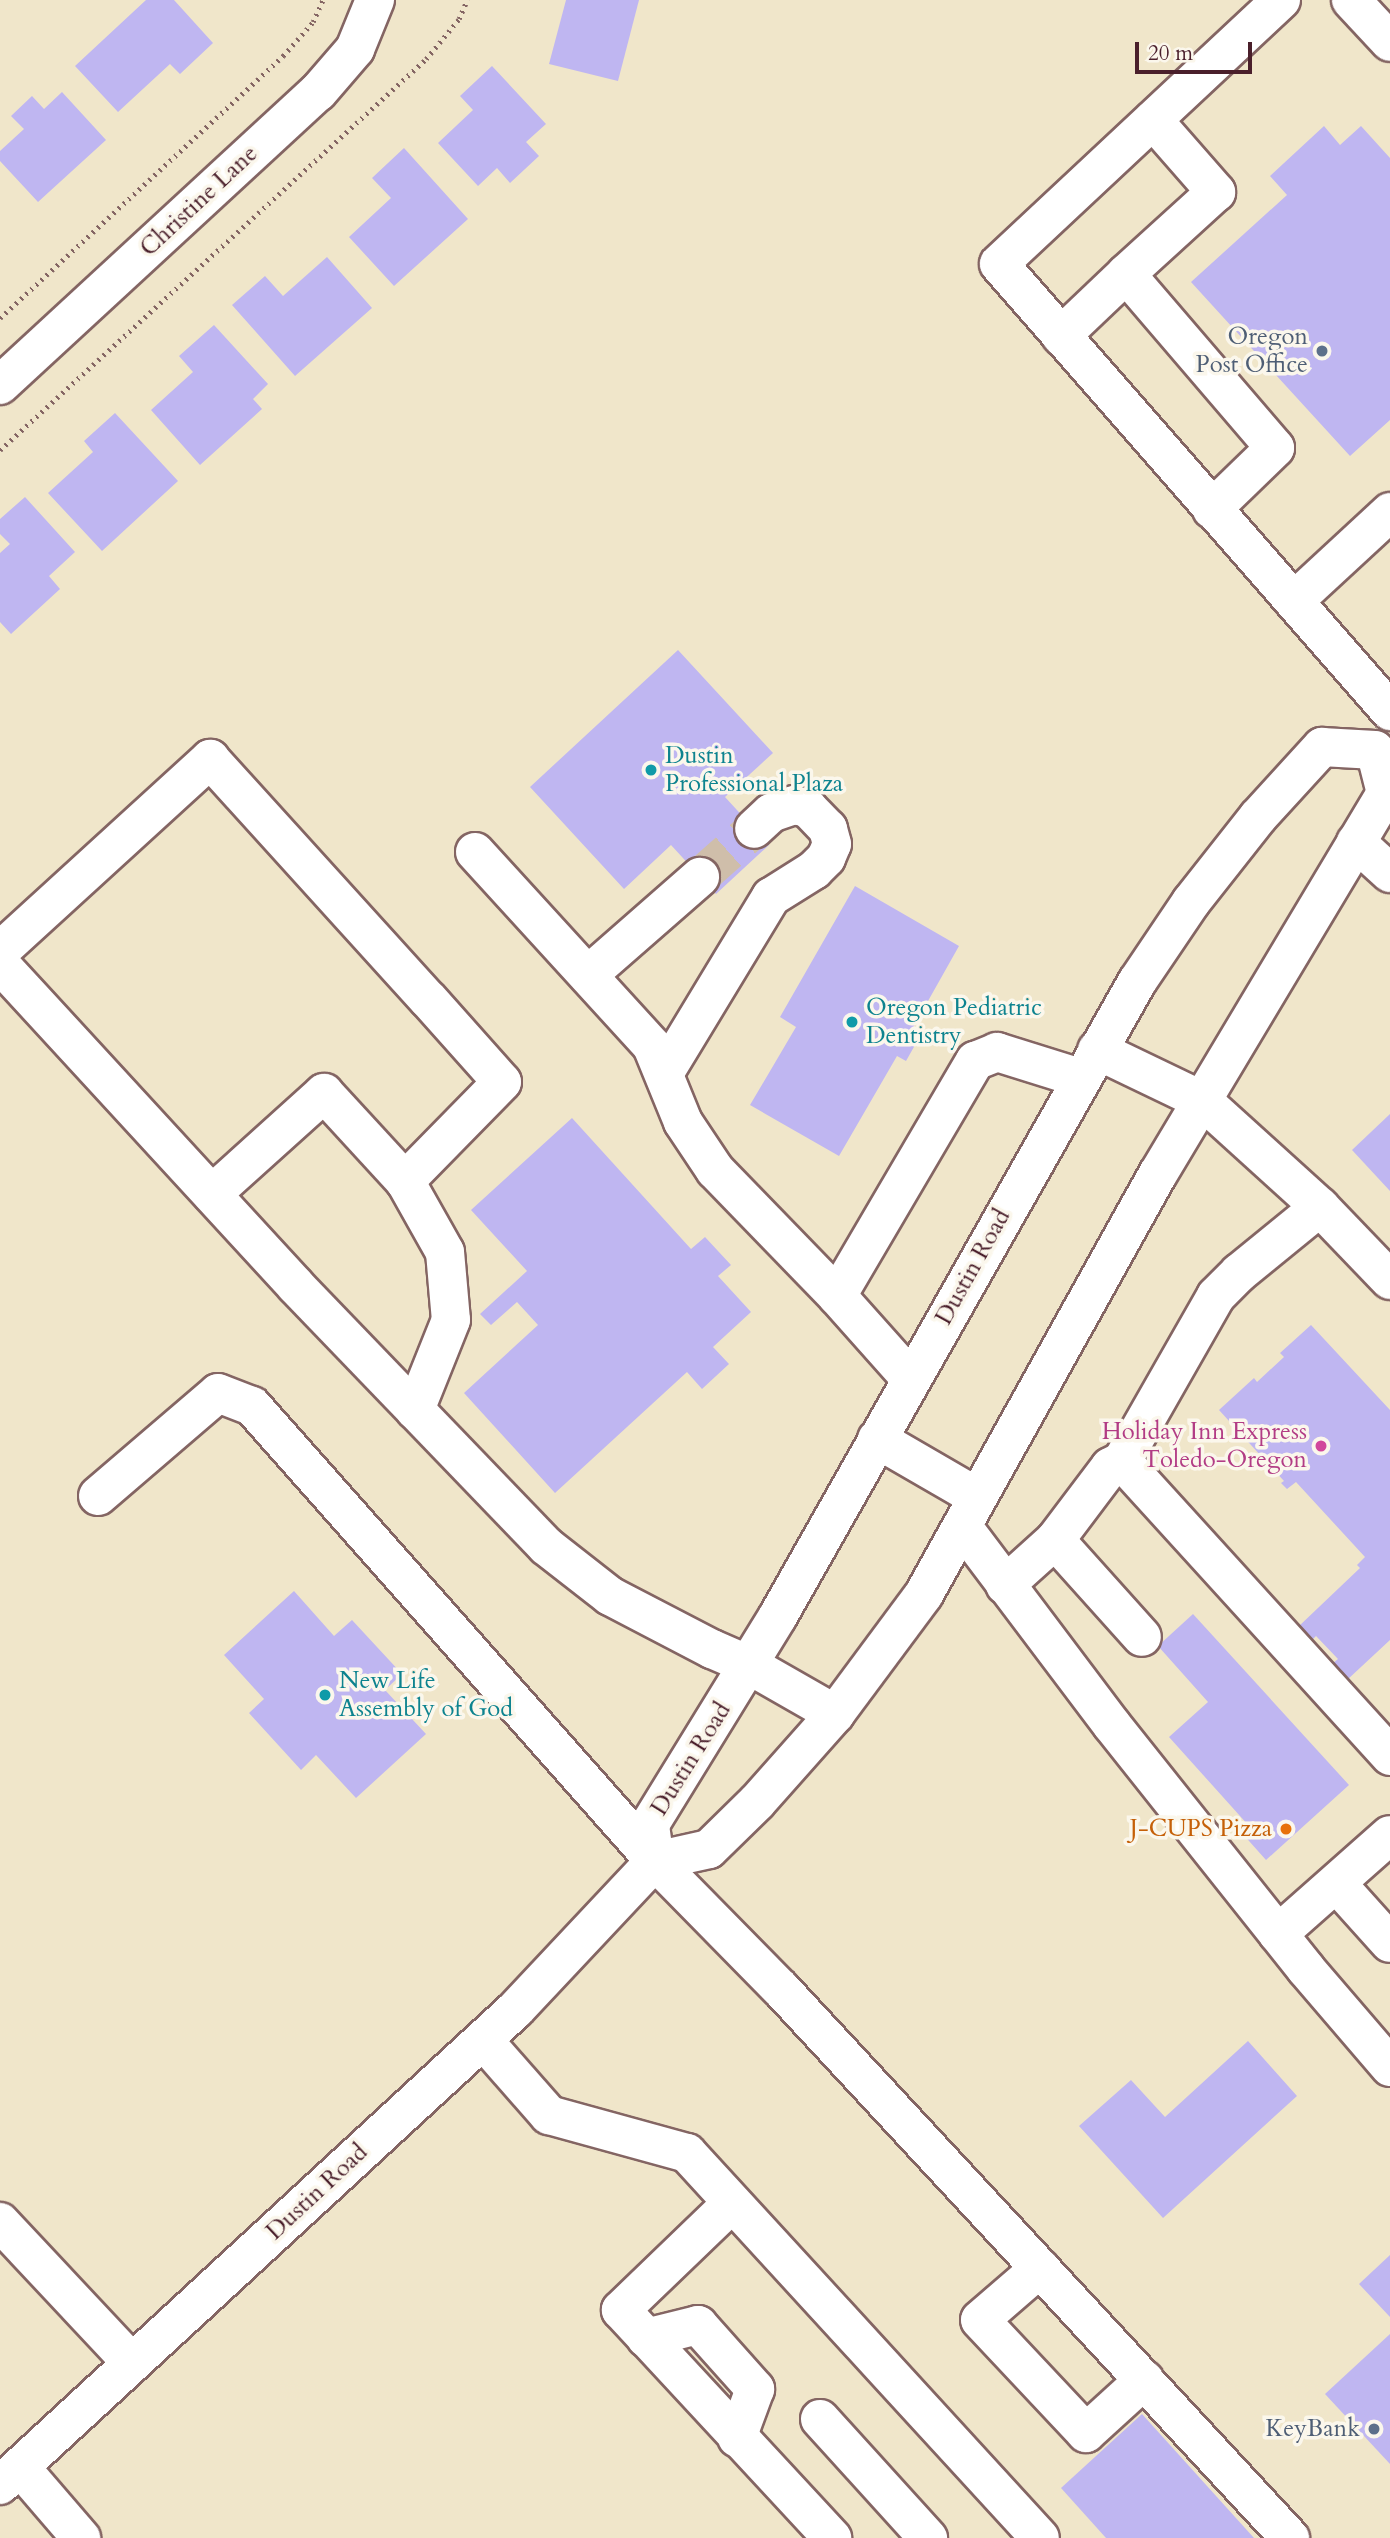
<!DOCTYPE html>
<html>
<head>
<meta charset="utf-8">
<style>
  body { margin:0 }
  #map { position:relative; width:1390px; height:2538px; overflow:hidden; background:#f0e6ca; font-family:Cardo,serif }
  div>[style] { position:absolute }
  [style*='--x'] { left:calc(var(--x)*1px); top:calc(var(--y)*1px); width:calc(var(--w)*1px); rotate:calc(var(--a)*1deg) }
  .building>* { inset:0; background:#bfb6f1 }
  .minor-tunnel>* { height:38px; margin-top:-19px; transform-origin:0; background:repeating-linear-gradient(90deg,#cfbeaa 0 38px,transparent 0 57px) }
  .path>* { height:4.5px; margin-top:-2.25px; transform-origin:0; background:repeating-linear-gradient(90deg,#846563 0 2px,transparent 0 7px) }
  .roads { filter:drop-shadow(2px 0 #846563) drop-shadow(-2px 0 #846563) drop-shadow(0 2px #846563) drop-shadow(0 -2px #846563) }
  .minor>* { height:38px; margin:-19px; padding:0 19px; transform-origin:19px; border-radius:19px; background:#fff }
  .dots>* { width:19px; height:19px; translate:-50% -50%; box-sizing:border-box; border:4px solid #fbf7ec; border-radius:50% }
  span { translate:-50% -50%; white-space:nowrap; text-align:center; line-height:1.15; -webkit-text-stroke:7px #fbf7ec; paint-order:stroke }
  .street-label { font-size:24px; color:#4a1f2b }
  .service-label { font-size:24px; color:#4e5e75 }
  .right { translate:-100% -50%; text-align:right }
  .culture-label { font-size:24px; color:#0d838f }
  .left { translate:0 -50%; text-align:left }
  .hotel-label { font-size:24px; color:#b23c85 }
  .food-label { font-size:24px; color:#c56008 }
  .scale { position:absolute; left:1135px; top:42px; width:117px; height:32px; box-sizing:border-box; border:4px solid #4a1f2b; border-top:0; padding-left:9px; font-size:21px; line-height:24px; white-space:nowrap; color:#4a1f2b; -webkit-text-stroke:5px #fbf7ec; paint-order:stroke }
</style>
</head>
<body>
<div id="map">
  <div class="building">
    <div style="clip-path:polygon(146px 0,174px 0,213px 43px,180px 74px,170px 64px,118px 112px,75px 66px)"></div>
    <div style="clip-path:polygon(566px 0,639px 0,618px 81px,549px 64px)"></div>
    <div style="clip-path:polygon(492px 66px,546px 124px,526px 142px,539px 156px,510px 183px,497px 168px,478px 186px,438px 143px,473px 110px,460px 96px)"></div>
    <div style="clip-path:polygon(62px 92px,106px 140px,38px 202px,0 161px,0 151px,24px 129px,11px 116px,32px 96px,44px 109px)"></div>
    <div style="clip-path:polygon(1324px 126px,1340px 145px,1361px 126px,1390px 158px,1390px 420px,1350px 456px,1191px 282px,1287px 195px,1270px 176px)"></div>
    <div style="clip-path:polygon(404px 148px,468px 219px,394px 286px,349px 237px,391px 198px,372px 178px)"></div>
    <div style="clip-path:polygon(327px 257px,372px 308px,295px 376px,232px 305px,265px 276px,283px 296px)"></div>
    <div style="clip-path:polygon(214px 325px,268px 384px,253px 399px,262px 409px,200px 465px,151px 410px,193px 372px,179px 356px)"></div>
    <div style="clip-path:polygon(115px 413px,178px 481px,102px 551px,48px 493px,93px 452px,84px 441px)"></div>
    <div style="clip-path:polygon(25px 497px,75px 552px,49px 576px,60px 589px,11px 634px,0 622px,0 553px,10px 544px,0 534px,0 519px)"></div>
    <div style="clip-path:polygon(678px 650px,773px 753px,725px 797px,769px 845px,716px 894px,671px 845px,624px 889px,530px 787px)"></div>
    <div style="clip-path:polygon(855px 886px,959px 946px,910px 1033px,919px 1038px,906px 1061px,897px 1056px,839px 1156px,750px 1105px,796px 1027px,780px 1017px)"></div>
    <div style="clip-path:polygon(1390px 1114px,1390px 1191px,1352px 1150px)"></div>
    <div style="clip-path:polygon(572px 1118px,691px 1249px,705px 1237px,731px 1265px,718px 1276px,751px 1312px,713px 1347px,729px 1364px,702px 1389px,687px 1372px,555px 1493px,464px 1393px,538px 1325px,517px 1302px,491px 1325px,480px 1314px,527px 1271px,471px 1210px)"></div>
    <div style="clip-path:polygon(1311px 1325px,1390px 1410px,1390px 1640px,1347px 1680px,1332px 1664px,1338px 1659px,1316px 1636px,1311px 1641px,1298px 1627px,1360px 1568px,1357px 1565px,1365px 1557px,1296px 1482px,1287px 1489px,1281px 1483px,1284px 1481px,1219px 1410px,1254px 1378px,1257px 1382px,1284px 1357px,1280px 1353px)"></div>
    <div style="clip-path:polygon(294px 1591px,334px 1636px,352px 1620px,402px 1674px,385px 1690px,426px 1734px,356px 1798px,316px 1755px,301px 1770px,249px 1713px,264px 1699px,224px 1655px)"></div>
    <div style="clip-path:polygon(1193px 1614px,1349px 1785px,1266px 1860px,1241px 1832px,1249px 1826px,1169px 1737px,1208px 1702px,1158px 1646px)"></div>
    <div style="clip-path:polygon(1248px 2041px,1297px 2096px,1163px 2218px,1079px 2126px,1131px 2080px,1165px 2117px)"></div>
    <div style="clip-path:polygon(1390px 2255px,1390px 2317px,1359px 2284px)"></div>
    <div style="clip-path:polygon(1390px 2334px,1390px 2464px,1325px 2394px)"></div>
    <div style="clip-path:polygon(1142px 2414px,1254px 2538px,1106px 2538px,1061px 2488px)"></div>
  </div>
  <div class="minor-tunnel">
    <div style="--x:700;--y:877;--w:72;--a:-41.6"></div>
  </div>
  <div class="path">
    <div style="--x:0;--y:318;--w:386;--a:-42.8"></div>
    <div style="--x:283;--y:56;--w:45;--a:-48.6"></div>
    <div style="--x:313;--y:22;--w:24;--a:-66"></div>
    <div style="--x:0;--y:450;--w:578;--a:-42.55"></div>
    <div style="--x:426;--y:59;--w:52;--a:-50.5"></div>
    <div style="--x:459;--y:19;--w:21;--a:-67"></div>
  </div>
  <div class="roads">
    <div class="minor">
      <div style="--x:1281;--y:0;--w:386;--a:136.9"></div>
      <div style="--x:999;--y:264;--w:594;--a:48.82"></div>
      <div style="--x:1351;--y:0;--w:57;--a:47.1"></div>
      <div style="--x:1153;--y:120;--w:96;--a:48.8"></div>
      <div style="--x:1216;--y:192;--w:122;--a:137.7"></div>
      <div style="--x:1126;--y:274;--w:229;--a:49.4"></div>
      <div style="--x:1275;--y:448;--w:88;--a:135.9"></div>
      <div style="--x:1061;--y:336;--w:90;--a:-43.6"></div>
      <div style="--x:0;--y:385;--w:432;--a:-42.7"></div>
      <div style="--x:318;--y:92;--w:57;--a:-49.3"></div>
      <div style="--x:355;--y:49;--w:53;--a:-67.8"></div>
      <div style="--x:1294;--y:601;--w:131;--a:-42.8"></div>
      <div style="--x:1356;--y:842;--w:46;--a:42.4"></div>
      <div style="--x:475;--y:852;--w:263;--a:47.6"></div>
      <div style="--x:652;--y:1046;--w:82;--a:67.8"></div>
      <div style="--x:683;--y:1122;--w:58;--a:56.3"></div>
      <div style="--x:715;--y:1170;--w:175;--a:45.9"></div>
      <div style="--x:0;--y:951;--w:285;--a:-42.4"></div>
      <div style="--x:210;--y:759;--w:324;--a:47.8"></div>
      <div style="--x:428;--y:999;--w:111;--a:48.3"></div>
      <div style="--x:502;--y:1082;--w:139;--a:134.4"></div>
      <div style="--x:405;--y:1181;--w:81;--a:60.6"></div>
      <div style="--x:445;--y:1252;--w:68;--a:85"></div>
      <div style="--x:451;--y:1320;--w:97;--a:111.8"></div>
      <div style="--x:0;--y:964;--w:437;--a:47.4"></div>
      <div style="--x:296;--y:1286;--w:361;--a:46.1"></div>
      <div style="--x:546;--y:1546;--w:81;--a:38"></div>
      <div style="--x:610;--y:1596;--w:115;--a:27.5"></div>
      <div style="--x:712;--y:1649;--w:40;--a:23.4"></div>
      <div style="--x:749;--y:1665;--w:99;--a:29.7"></div>
      <div style="--x:588;--y:975;--w:149;--a:-41.2"></div>
      <div style="--x:1097;--y:1050;--w:118;--a:25.7"></div>
      <div style="--x:1203;--y:1101;--w:158;--a:42.2"></div>
      <div style="--x:1320;--y:1207;--w:101;--a:46.2"></div>
      <div style="--x:665;--y:1072;--w:205;--a:-58.8"></div>
      <div style="--x:771;--y:897;--w:51;--a:-32.1"></div>
      <div style="--x:814;--y:870;--w:17;--a:-45"></div>
      <div style="--x:826;--y:858;--w:15;--a:-67"></div>
      <div style="--x:832;--y:844;--w:16;--a:-105"></div>
      <div style="--x:828;--y:829;--w:29;--a:-134"></div>
      <div style="--x:808;--y:808;--w:14;--a:-168"></div>
      <div style="--x:794;--y:805;--w:24;--a:161"></div>
      <div style="--x:771;--y:813;--w:23;--a:137"></div>
      <div style="--x:212;--y:1194;--w:151;--a:-42"></div>
      <div style="--x:324;--y:1093;--w:120;--a:47.4"></div>
      <div style="--x:911;--y:1379;--w:111;--a:-131.7"></div>
      <div style="--x:837;--y:1296;--w:273;--a:-59.6"></div>
      <div style="--x:975;--y:1061;--w:24;--a:-22"></div>
      <div style="--x:997;--y:1052;--w:87;--a:17.4"></div>
      <div style="--x:877;--y:1439;--w:116;--a:30.1"></div>
      <div style="--x:1122;--y:1461;--w:190;--a:-60.3"></div>
      <div style="--x:1216;--y:1296;--w:33;--a:-45"></div>
      <div style="--x:1239;--y:1273;--w:104;--a:-39.2"></div>
      <div style="--x:98;--y:1496;--w:158;--a:-40.6"></div>
      <div style="--x:218;--y:1393;--w:36;--a:21"></div>
      <div style="--x:252;--y:1406;--w:608;--a:48.47"></div>
      <div style="--x:655;--y:1861;--w:180;--a:45.5"></div>
      <div style="--x:781;--y:1989;--w:749;--a:47.17"></div>
      <div style="--x:962;--y:1526;--w:249;--a:53"></div>
      <div style="--x:1112;--y:1725;--w:312;--a:51.5"></div>
      <div style="--x:1306;--y:1969;--w:129;--a:49.4"></div>
      <div style="--x:1055;--y:1540;--w:130;--a:48.1"></div>
      <div style="--x:1005;--y:1585;--w:67;--a:-42"></div>
      <div style="--x:1055;--y:1540;--w:91;--a:-53"></div>
      <div style="--x:1110;--y:1467;--w:13;--a:-27"></div>
      <div style="--x:1122;--y:1461;--w:399;--a:47.7"></div>
      <div style="--x:655;--y:1861;--w:37;--a:-98"></div>
      <div style="--x:650;--y:1824;--w:244;--a:-58.4"></div>
      <div style="--x:778;--y:1616;--w:729;--a:-60.48"></div>
      <div style="--x:1137;--y:982;--w:97;--a:-56"></div>
      <div style="--x:1191;--y:902;--w:108;--a:-51.8"></div>
      <div style="--x:1258;--y:817;--w:95;--a:-47.6"></div>
      <div style="--x:1322;--y:747;--w:53;--a:3.2"></div>
      <div style="--x:1337;--y:1884;--w:79;--a:48.1"></div>
      <div style="--x:1278;--y:1934;--w:149;--a:-41.5"></div>
      <div style="--x:483;--y:2040;--w:100;--a:48.7"></div>
      <div style="--x:549;--y:2115;--w:143;--a:15.4"></div>
      <div style="--x:687;--y:2153;--w:522;--a:47.48"></div>
      <div style="--x:731;--y:2204;--w:153;--a:136.1"></div>
      <div style="--x:621;--y:2310;--w:311;--a:47.2"></div>
      <div style="--x:0;--y:2222;--w:193;--a:46.9"></div>
      <div style="--x:1040;--y:2268;--w:79;--a:139.1"></div>
      <div style="--x:980;--y:2320;--w:155;--a:46.8"></div>
      <div style="--x:1086;--y:2433;--w:79;--a:-42.4"></div>
      <div style="--x:646;--y:2338;--w:54;--a:-14"></div>
      <div style="--x:698;--y:2325;--w:86;--a:48.3"></div>
      <div style="--x:755;--y:2389;--w:52;--a:110.2"></div>
      <div style="--x:820;--y:2419;--w:161;--a:47.8"></div>
      <div style="--x:20;--y:2467;--w:94;--a:49.3"></div>
      <div style="--x:0;--y:2485;--w:701;--a:-42.69"></div>
      <div style="--x:515;--y:2010;--w:204;--a:-46.8"></div>
      <div style="--x:655;--y:1861;--w:55;--a:-12.5"></div>
      <div style="--x:709;--y:1849;--w:67;--a:-44.4"></div>
      <div style="--x:757;--y:1802;--w:118;--a:-48.4"></div>
      <div style="--x:835;--y:1714;--w:149;--a:-53.4"></div>
      <div style="--x:924;--y:1594;--w:481;--a:-60.9"></div>
      <div style="--x:1158;--y:1174;--w:444;--a:-59.1"></div>
      <div style="--x:1386;--y:793;--w:44;--a:-104.3"></div>
    </div>
  </div>
  <div class="dots">
    <div style="left:1322px;top:351px;background:#5c6f8a"></div>
    <div style="left:651px;top:770px;background:#0f9aa8"></div>
    <div style="left:852px;top:1022px;background:#0f9aa8"></div>
    <div style="left:1321px;top:1446px;background:#d1479c"></div>
    <div style="left:325px;top:1695px;background:#0f9aa8"></div>
    <div style="left:1286px;top:1829px;background:#e8710a"></div>
    <div style="left:1374px;top:2429px;background:#5c6f8a"></div>
  </div>
  <div class="street-label">
    <span style="left:199px;top:201px;rotate:-43deg">Christine Lane</span>
    <span style="left:973px;top:1267px;rotate:-61deg">Dustin Road</span>
    <span style="left:691px;top:1759px;rotate:-58deg">Dustin Road</span>
    <span style="left:317px;top:2192px;rotate:-43deg">Dustin Road</span>
  </div>
  <div class="service-label">
    <span class="right" style="left:1308px;top:351px">Oregon<br>Post Office</span>
    <span class="right" style="left:1360px;top:2429px">KeyBank</span>
  </div>
  <div class="culture-label">
    <span class="left" style="left:665px;top:770px">Dustin<br>Professional Plaza</span>
    <span class="left" style="left:866px;top:1022px">Oregon Pediatric<br>Dentistry</span>
    <span class="left" style="left:339px;top:1695px">New Life<br>Assembly of God</span>
  </div>
  <div class="hotel-label">
    <span class="right" style="left:1307px;top:1446px">Holiday Inn Express<br>Toledo-Oregon</span>
  </div>
  <div class="food-label">
    <span class="right" style="left:1272px;top:1829px">J-CUPS Pizza</span>
  </div>
  <div class="scale">20 m</div>
</div>
</body>
</html>
